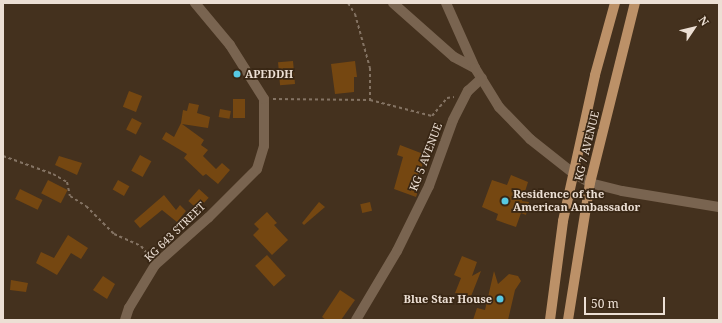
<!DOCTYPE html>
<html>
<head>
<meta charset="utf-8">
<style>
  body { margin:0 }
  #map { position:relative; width:722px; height:323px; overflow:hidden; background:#44311e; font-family:"Noto Serif",serif }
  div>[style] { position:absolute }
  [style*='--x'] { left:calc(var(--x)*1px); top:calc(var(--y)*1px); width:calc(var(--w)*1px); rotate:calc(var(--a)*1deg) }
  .building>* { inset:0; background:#754711; transform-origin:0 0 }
  .path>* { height:2px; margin-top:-1px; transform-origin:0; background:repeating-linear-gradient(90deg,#847363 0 3px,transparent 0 6px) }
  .minor>* { height:10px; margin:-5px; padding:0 5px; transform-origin:5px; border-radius:5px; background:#796450 }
  .major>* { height:10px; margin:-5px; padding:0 5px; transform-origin:5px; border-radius:5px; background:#bc9168 }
  .dots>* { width:11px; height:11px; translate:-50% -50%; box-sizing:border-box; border:2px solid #392715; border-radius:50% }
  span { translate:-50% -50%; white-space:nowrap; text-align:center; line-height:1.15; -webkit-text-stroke:3.5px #392715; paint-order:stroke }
  .poi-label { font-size:11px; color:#ecdfd4; font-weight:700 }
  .left { translate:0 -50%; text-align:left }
  .right { translate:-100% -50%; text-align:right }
  .street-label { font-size:11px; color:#ecdfd4 }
  .frame { position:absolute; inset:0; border:4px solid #ecdfd4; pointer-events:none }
  .north { position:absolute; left:674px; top:8px; width:40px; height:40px; -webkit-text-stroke:3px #392715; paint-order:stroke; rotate:55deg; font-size:11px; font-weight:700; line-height:16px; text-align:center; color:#ecdfd4 }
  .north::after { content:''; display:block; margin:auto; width:14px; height:18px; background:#ecdfd4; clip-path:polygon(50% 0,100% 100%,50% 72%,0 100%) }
  .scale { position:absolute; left:584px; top:297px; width:81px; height:18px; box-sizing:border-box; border:2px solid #ecdfd4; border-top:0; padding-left:5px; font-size:12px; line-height:14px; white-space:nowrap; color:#ecdfd4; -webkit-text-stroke:3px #392715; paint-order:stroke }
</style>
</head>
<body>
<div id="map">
  <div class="building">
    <div style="left:293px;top:61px;width:23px;height:15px;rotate:85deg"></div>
    <div style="clip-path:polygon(355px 61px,357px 77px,354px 77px,354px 92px,335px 94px,331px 64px)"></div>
    <div style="left:129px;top:91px;width:14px;height:17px;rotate:21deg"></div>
    <div style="left:233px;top:99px;width:12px;height:19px"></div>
    <div style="clip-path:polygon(189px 103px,199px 105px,197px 113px,210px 117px,208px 128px,182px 124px,204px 140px,201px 145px,208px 150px,203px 156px,216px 169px,222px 163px,230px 170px,218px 184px,206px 174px,203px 176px,184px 158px,187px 154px,162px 139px,166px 132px,174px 137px,181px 123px,183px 110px,187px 111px)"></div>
    <div style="left:220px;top:109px;width:11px;height:8px;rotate:10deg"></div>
    <div style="left:132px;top:118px;width:11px;height:13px;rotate:27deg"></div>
    <div style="clip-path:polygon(400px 145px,426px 155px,417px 179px,422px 180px,416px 197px,394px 189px,403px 157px,397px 155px)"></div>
    <div style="left:140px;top:155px;width:13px;height:18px;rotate:29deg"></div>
    <div style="clip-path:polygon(59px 156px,82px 163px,77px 175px,55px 165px)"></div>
    <div style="clip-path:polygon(511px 175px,528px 182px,522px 201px,529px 202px,526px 215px,521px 213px,516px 227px,496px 220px,498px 214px,482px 207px,492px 180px,507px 185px)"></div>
    <div style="left:48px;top:180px;width:22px;height:15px;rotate:27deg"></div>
    <div style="left:118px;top:180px;width:13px;height:11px;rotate:29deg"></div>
    <div style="left:20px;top:189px;width:25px;height:11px;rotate:26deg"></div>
    <div style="left:199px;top:189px;width:13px;height:16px;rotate:42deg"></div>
    <div style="clip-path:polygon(164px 195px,176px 210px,180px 205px,186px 211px,177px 222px,162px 210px,140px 228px,134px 221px)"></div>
    <div style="clip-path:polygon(319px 202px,325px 207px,304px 225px,302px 223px)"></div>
    <div style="left:370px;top:202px;width:9px;height:10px;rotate:77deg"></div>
    <div style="clip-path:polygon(267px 212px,277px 223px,274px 225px,288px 240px,272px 255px,253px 235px,259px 229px,254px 224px)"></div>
    <div style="clip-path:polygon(68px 235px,88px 248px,81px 259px,71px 253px,57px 275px,36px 263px,41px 252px,54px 258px)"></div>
    <div style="left:267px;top:255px;width:28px;height:16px;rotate:48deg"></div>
    <div style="clip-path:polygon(462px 256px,477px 262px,472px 276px,481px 271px,470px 299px,455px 293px,461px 278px,454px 275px)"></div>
    <div style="clip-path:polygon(494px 271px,498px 284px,509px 274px,518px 276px,521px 281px,515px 290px,508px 320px,473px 320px,477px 308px,485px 310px)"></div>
    <div style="clip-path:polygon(103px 276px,115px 284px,107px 299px,93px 290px)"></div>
    <div style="clip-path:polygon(11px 280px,28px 283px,26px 292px,10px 290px)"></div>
    <div style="clip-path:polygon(340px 290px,355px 300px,341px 320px,326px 320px,322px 317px)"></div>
  </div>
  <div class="path">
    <div style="--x:348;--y:3;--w:13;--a:58"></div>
    <div style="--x:355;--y:14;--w:56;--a:74.5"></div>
    <div style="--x:370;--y:68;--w:32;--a:90"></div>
    <div style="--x:273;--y:99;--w:97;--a:0.6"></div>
    <div style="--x:370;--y:100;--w:64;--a:14.5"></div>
    <div style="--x:432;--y:116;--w:23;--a:-50"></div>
    <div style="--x:447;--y:98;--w:7;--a:-8"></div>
    <div style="--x:3;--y:156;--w:53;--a:19.8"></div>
    <div style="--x:53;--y:174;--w:16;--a:30"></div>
    <div style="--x:67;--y:182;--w:14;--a:78"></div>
    <div style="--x:70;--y:196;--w:19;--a:32"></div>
    <div style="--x:86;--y:206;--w:40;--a:45"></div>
    <div style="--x:114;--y:234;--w:30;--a:24"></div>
    <div style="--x:141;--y:246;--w:13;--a:51"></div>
  </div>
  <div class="minor">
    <div style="--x:393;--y:3;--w:81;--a:41.5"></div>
    <div style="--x:454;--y:57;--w:24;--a:28"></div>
    <div style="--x:446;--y:3;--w:71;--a:66"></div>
    <div style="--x:475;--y:68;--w:46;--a:58.4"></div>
    <div style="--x:499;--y:107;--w:45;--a:45.9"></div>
    <div style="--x:530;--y:139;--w:55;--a:38.3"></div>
    <div style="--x:573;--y:173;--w:20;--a:30"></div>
    <div style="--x:590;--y:183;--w:33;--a:14"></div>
    <div style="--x:622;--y:191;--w:98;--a:9.4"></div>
    <div style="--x:125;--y:320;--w:13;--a:-72"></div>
    <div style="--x:129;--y:308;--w:50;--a:-58.8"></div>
    <div style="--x:155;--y:265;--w:71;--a:-41.6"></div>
    <div style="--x:208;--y:218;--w:69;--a:-45"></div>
    <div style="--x:257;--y:169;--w:24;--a:-73"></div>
    <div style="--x:264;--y:146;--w:47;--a:-90"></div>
    <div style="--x:264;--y:99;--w:64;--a:-122.2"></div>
    <div style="--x:230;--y:45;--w:55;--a:-129.8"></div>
    <div style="--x:356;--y:320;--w:80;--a:-59.3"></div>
    <div style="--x:397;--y:251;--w:72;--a:-63.8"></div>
    <div style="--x:429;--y:186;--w:70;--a:-70"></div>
    <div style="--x:453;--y:120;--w:33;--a:-63"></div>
    <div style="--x:468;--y:91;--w:19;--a:-43"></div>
  </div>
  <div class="major">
    <div style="--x:550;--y:320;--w:100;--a:-82.5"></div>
    <div style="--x:563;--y:221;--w:149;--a:-77.6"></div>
    <div style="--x:595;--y:75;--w:75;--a:-74.5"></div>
    <div style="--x:568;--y:320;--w:139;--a:-80.9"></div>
    <div style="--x:590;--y:183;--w:186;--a:-76"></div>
  </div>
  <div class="dots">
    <div style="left:237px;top:74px;background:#57c9e3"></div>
    <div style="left:505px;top:201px;background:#57c9e3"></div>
    <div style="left:500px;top:299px;background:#57c9e3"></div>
  </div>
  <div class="poi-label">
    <span class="left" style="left:245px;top:74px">APEDDH</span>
    <span class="left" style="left:513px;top:201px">Residence of the<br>American Ambassador</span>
    <span class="right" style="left:492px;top:299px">Blue Star House</span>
  </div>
  <div class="street-label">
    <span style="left:587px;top:146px;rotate:-76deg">KG 7 AVENUE</span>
    <span style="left:426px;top:157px;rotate:-69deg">KG 5 AVENUE</span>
    <span style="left:175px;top:232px;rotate:-44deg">KG 643 STREET</span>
  </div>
  <div class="frame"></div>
  <div class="north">N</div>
  <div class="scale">50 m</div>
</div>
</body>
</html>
